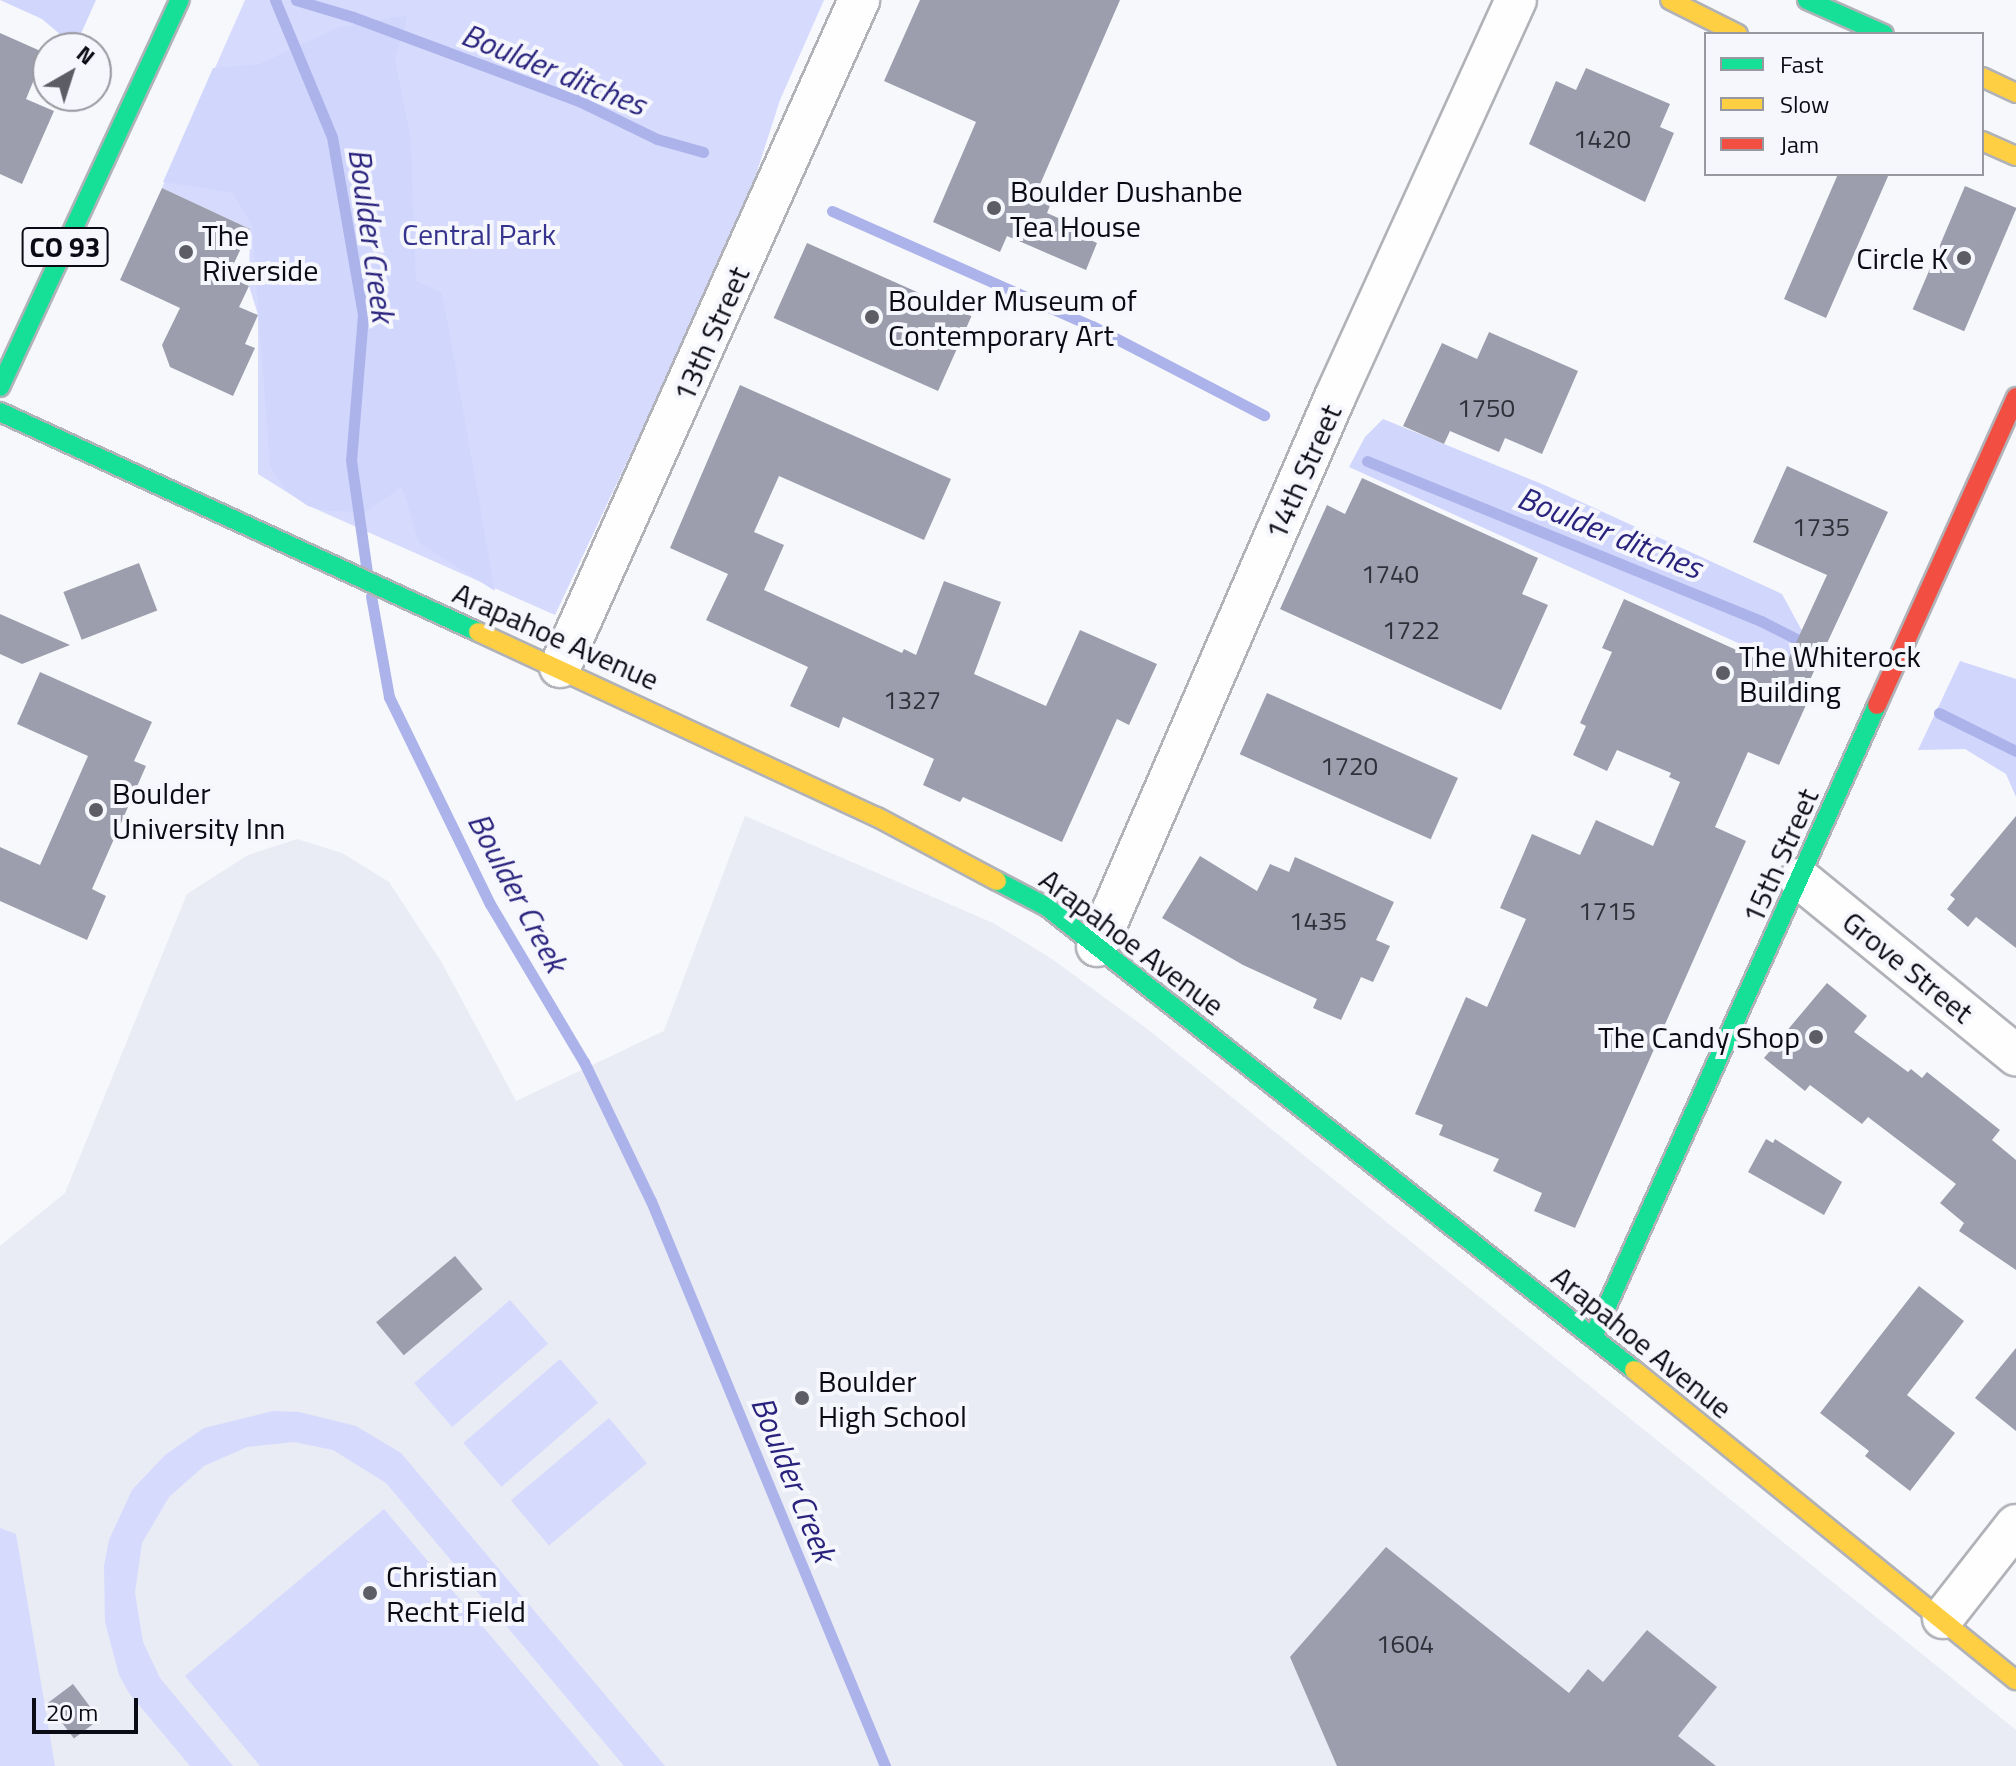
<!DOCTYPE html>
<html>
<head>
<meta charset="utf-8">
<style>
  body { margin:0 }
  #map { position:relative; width:2016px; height:1766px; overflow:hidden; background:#f7f8fc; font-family:"Titillium Web",sans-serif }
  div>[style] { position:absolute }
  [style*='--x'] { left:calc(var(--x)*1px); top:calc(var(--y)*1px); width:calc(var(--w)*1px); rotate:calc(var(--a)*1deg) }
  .built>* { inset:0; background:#e9ebf5 }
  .green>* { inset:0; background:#d6dbfe; transform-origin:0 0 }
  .forest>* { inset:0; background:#d1d6fc }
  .stream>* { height:11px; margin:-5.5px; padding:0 5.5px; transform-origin:5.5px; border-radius:5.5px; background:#acb3ea }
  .building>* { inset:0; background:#9d9ead; transform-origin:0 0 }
  .roads { filter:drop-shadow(2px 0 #b0b2b8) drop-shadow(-2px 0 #b0b2b8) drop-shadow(0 2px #b0b2b8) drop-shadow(0 -2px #b0b2b8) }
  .street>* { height:40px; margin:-20px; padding:0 20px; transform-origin:20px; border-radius:20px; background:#fefeff }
  .fast>* { height:18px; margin:-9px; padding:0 9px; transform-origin:9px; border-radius:9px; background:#16e098 }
  .slow>* { height:18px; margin:-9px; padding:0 9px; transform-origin:9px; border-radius:9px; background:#ffcf43 }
  .jam>* { height:18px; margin:-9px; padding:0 9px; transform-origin:9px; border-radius:9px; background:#f24e42 }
  .dots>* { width:22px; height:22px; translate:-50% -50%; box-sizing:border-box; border:4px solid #f6f7fd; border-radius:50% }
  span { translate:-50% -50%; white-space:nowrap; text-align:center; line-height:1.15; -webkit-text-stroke:8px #f6f7fd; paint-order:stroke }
  .number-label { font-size:26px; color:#2f303a }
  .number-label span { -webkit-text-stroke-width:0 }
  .shield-label span { padding:2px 6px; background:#f6f7fd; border:2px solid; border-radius:6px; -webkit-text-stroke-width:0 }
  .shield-label { font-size:28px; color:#0a0b14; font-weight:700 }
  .poi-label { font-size:30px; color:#0a0b14 }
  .left { translate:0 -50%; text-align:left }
  .right { translate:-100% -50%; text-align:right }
  .park-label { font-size:30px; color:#35338d }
  .street-label { font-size:30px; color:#0a0b14 }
  .water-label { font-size:32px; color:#29237d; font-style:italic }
  .legend { position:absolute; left:1704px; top:32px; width:280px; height:144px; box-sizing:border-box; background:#f6f7fd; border:2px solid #9899a0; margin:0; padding:10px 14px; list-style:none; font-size:24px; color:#0a0b14 }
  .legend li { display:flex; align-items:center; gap:16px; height:40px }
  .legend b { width:40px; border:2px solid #9899a0 }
  .north { position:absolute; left:32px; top:32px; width:80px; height:80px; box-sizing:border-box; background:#f6f7fd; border:2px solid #9899a0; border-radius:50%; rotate:39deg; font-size:22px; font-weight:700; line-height:32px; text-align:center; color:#0a0b14 }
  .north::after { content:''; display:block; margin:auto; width:28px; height:36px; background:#5d5e65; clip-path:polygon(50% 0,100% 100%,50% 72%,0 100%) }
  .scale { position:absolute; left:32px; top:1698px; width:106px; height:36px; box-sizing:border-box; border:4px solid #0a0b14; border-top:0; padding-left:10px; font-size:24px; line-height:28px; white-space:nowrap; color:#0a0b14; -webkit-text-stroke:6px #f6f7fd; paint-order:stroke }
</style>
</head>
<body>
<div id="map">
  <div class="built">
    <div style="clip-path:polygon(745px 816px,993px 923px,1052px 959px,1146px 1028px,2016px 1730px,2016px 1766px,32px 1766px,0 1550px,0 1246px,65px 1193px,187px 894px,248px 855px,297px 839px,342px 853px,389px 882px,442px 963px,516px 1101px,664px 1031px)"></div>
  </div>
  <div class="green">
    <div style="clip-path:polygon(245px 0,824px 0,780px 100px,743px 215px,555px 615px,309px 506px,258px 474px,258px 315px,249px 286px,250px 229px,162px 188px)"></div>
    <div style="left:510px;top:1300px;width:58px;height:127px;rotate:49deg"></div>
    <div style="left:560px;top:1359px;width:58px;height:128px;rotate:49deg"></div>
    <div style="clip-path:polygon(273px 1411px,299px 1412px,356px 1426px,401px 1453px,665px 1766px,624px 1766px,386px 1483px,333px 1450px,294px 1442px,247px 1447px,204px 1466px,169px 1497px,142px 1543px,135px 1593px,143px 1642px,160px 1678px,233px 1766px,190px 1766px,129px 1693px,119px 1675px,105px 1622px,104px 1566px,109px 1540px,132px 1490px,165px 1455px,204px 1428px)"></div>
    <div style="left:609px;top:1418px;width:59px;height:128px;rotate:50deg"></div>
    <div style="clip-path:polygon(384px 1509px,600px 1766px,260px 1766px,185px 1676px)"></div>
    <div style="clip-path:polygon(0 1528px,16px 1534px,55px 1766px,0 1766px)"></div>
  </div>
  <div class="forest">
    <div style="clip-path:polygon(0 0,96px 0,75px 47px,42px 19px)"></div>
    <div style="clip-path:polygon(408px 15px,395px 60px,411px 140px,416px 281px,441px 292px,445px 307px,495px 591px,419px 543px,402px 487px,366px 512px,327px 511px,308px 506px,285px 490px,270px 467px,252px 226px,233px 193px,163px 182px,213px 68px,259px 64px,339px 27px)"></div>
    <div style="clip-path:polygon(1383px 419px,1542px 484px,1782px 594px,1801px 629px,1826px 645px,1811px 676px,1349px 467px,1365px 437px)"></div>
    <div style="clip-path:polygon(1960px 661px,2016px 679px,2016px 797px,2006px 774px,1965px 749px,1918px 750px)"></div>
  </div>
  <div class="stream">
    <div style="--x:275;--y:0;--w:148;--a:67.4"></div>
    <div style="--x:332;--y:137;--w:181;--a:80.1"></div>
    <div style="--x:363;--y:315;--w:145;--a:94.7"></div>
    <div style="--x:351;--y:460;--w:113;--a:81.9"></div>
    <div style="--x:296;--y:0;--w:59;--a:16.6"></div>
    <div style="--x:353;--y:17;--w:241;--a:20.4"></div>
    <div style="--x:579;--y:101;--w:87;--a:26"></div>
    <div style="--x:657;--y:139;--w:48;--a:15.8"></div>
    <div style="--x:832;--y:211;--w:284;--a:23.9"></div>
    <div style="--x:1092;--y:326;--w:194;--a:27.4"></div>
    <div style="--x:1367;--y:461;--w:425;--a:22.1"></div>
    <div style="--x:1761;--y:621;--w:77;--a:26.9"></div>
    <div style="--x:371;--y:596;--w:103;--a:79.9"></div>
    <div style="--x:389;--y:697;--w:230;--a:64"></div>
    <div style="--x:490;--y:904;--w:184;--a:59.3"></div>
    <div style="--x:584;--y:1062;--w:154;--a:64.3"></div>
    <div style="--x:651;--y:1201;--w:612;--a:67.5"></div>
    <div style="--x:1939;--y:713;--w:86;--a:26.3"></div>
  </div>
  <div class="building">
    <div style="clip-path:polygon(920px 0,1120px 0,1035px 196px,1051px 203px,1047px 213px,1076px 226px,1073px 232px,1097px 243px,1086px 270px,1007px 236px,1000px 252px,933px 222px,976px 122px,884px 81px)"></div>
    <div style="clip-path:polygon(0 33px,45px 53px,26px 99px,54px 111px,22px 184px,0 174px)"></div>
    <div style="clip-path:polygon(1586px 68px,1670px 104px,1660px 127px,1674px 133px,1645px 202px,1529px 144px,1556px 81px,1576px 90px)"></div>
    <div style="clip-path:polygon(1838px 174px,1889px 174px,1826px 318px,1784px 299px)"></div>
    <div style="left:1965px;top:186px;width:56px;height:134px;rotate:23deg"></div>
    <div style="clip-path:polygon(162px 188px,250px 229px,228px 276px,249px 286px,239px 307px,258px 315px,245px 344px,255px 348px,233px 396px,170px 367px,162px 345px,180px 308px,120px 280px)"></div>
    <div style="left:807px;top:243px;width:180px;height:82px;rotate:24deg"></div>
    <div style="clip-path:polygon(1489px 332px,1578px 371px,1542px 454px,1505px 438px,1499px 452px,1450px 431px,1444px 444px,1403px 426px,1442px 343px,1477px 359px)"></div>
    <div style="clip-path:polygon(740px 385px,951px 479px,924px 540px,779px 476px,754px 532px,784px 545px,764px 590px,902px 653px,904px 649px,916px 655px,944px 581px,1001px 602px,974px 674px,1046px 706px,1080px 630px,1157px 664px,1129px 725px,1117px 719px,1062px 842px,963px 797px,960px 802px,923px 785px,934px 759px,843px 717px,839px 728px,790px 706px,808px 667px,706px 620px,728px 574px,670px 548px)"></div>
    <div style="clip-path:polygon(1787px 466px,1888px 512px,1809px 682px,1815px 685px,1779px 765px,1748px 752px,1715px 827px,1746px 841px,1575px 1228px,1534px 1211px,1542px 1193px,1493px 1171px,1499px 1159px,1439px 1135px,1443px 1125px,1415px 1114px,1466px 997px,1487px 1007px,1526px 919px,1500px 908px,1532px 834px,1580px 855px,1596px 820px,1653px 846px,1680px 782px,1669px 777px,1671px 773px,1617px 750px,1607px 771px,1573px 755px,1586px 726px,1580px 723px,1612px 652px,1602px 648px,1624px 599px,1783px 671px,1827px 575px,1753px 542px)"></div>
    <div style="clip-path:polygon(1362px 478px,1538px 558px,1522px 594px,1548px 605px,1501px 710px,1280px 609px,1327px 505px,1345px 514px)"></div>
    <div style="left:139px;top:563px;width:51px;height:81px;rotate:69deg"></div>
    <div style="clip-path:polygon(0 614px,70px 645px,22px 664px,0 654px)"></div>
    <div style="clip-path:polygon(40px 672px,152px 722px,134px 761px,146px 766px,92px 889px,106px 896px,87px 940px,0 901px,0 847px,40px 865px,88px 756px,17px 724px)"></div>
    <div style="left:1267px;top:693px;width:209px;height:67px;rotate:24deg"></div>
    <div style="clip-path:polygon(2016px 816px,2016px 948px,1976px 917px,1968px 927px,1947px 909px,1955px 899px,1950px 895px)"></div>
    <div style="clip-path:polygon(1200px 856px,1257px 891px,1270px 864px,1289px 872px,1295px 857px,1394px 902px,1376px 940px,1390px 946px,1373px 982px,1361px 977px,1341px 1020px,1313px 1008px,1317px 999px,1243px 965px,1162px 918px)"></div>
    <div style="clip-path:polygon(1827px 983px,1867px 1016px,1854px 1032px,1908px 1072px,1911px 1069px,1922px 1078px,1927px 1072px,2000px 1130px,1992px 1140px,2016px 1160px,2016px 1270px,1959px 1231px,1964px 1223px,1940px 1203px,1956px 1184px,1868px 1117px,1862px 1124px,1810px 1085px,1805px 1091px,1764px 1058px)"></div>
    <div style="clip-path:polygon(1766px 1139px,1773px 1143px,1775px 1139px,1842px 1182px,1824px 1215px,1748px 1172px)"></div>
    <div style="left:455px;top:1256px;width:43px;height:103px;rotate:50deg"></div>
    <div style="clip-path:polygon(1919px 1286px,1964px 1321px,1907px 1395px,1955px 1433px,1910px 1491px,1865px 1456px,1869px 1451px,1820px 1413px)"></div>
    <div style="clip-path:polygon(2016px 1348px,2016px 1431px,1975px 1398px)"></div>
    <div style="clip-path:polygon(1386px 1547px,1569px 1693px,1588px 1669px,1603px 1682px,1647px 1630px,1717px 1687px,1678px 1736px,1716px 1766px,1337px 1766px,1290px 1657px)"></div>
    <div style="left:73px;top:1684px;width:44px;height:32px;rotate:53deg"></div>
  </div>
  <div class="roads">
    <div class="street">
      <div style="--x:560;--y:667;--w:731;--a:-65.85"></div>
      <div style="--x:1800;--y:879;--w:279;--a:39.2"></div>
      <div style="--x:1097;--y:946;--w:598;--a:-66.56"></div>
      <div style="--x:1335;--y:397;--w:436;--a:-65.5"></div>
      <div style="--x:1943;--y:1618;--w:118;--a:-51.9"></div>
    </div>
    <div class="fast">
      <div style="--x:1807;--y:0;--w:84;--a:23.8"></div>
      <div style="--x:0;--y:387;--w:427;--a:-65.1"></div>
      <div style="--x:0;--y:412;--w:526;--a:24.71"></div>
      <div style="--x:997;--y:881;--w:56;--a:27.5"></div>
      <div style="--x:1047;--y:907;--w:748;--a:38.26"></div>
      <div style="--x:1593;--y:1337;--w:693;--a:-65.8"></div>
    </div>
    <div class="slow">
      <div style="--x:1670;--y:0;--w:76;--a:26.6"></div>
      <div style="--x:1982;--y:77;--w:38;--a:25"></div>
      <div style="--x:1982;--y:141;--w:37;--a:24"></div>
      <div style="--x:478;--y:632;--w:440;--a:24.9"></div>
      <div style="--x:877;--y:817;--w:136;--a:28.1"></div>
      <div style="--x:1634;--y:1370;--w:492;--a:39.1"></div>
    </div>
    <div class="jam">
      <div style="--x:1877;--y:705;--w:338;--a:-65.7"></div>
    </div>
  </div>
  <div class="dots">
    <div style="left:994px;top:208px;background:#5d5e65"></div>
    <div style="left:186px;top:252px;background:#5d5e65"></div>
    <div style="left:1964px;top:258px;background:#5d5e65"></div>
    <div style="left:872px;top:317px;background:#5d5e65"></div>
    <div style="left:1723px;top:673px;background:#5d5e65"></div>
    <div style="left:96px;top:810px;background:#5d5e65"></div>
    <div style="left:1816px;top:1037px;background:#5d5e65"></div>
    <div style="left:802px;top:1398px;background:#5d5e65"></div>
    <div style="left:370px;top:1593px;background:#5d5e65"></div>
  </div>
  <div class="number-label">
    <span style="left:1602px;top:139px">1420</span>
    <span style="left:1486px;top:408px">1750</span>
    <span style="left:1821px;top:527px">1735</span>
    <span style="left:1390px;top:574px">1740</span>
    <span style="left:1411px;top:630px">1722</span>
    <span style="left:912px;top:700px">1327</span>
    <span style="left:1349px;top:766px">1720</span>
    <span style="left:1607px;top:911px">1715</span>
    <span style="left:1318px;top:921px">1435</span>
    <span style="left:1405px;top:1644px">1604</span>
  </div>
  <div class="shield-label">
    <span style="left:65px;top:247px">CO 93</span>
  </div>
  <div class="poi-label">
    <span class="left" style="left:1010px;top:208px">Boulder Dushanbe<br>Tea House</span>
    <span class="left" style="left:202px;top:252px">The<br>Riverside</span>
    <span class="right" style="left:1948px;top:258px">Circle K</span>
    <span class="left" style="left:888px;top:317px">Boulder Museum of<br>Contemporary Art</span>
    <span class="left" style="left:1739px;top:673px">The Whiterock<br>Building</span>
    <span class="left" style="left:112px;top:810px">Boulder<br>University Inn</span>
    <span class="right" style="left:1800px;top:1037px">The Candy Shop</span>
    <span class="left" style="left:818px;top:1398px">Boulder<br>High School</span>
    <span class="left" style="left:386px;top:1593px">Christian<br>Recht Field</span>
  </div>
  <div class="park-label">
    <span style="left:479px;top:234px">Central Park</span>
  </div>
  <div class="street-label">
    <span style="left:711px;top:334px;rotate:-66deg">13th Street</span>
    <span style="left:1303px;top:472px;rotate:-66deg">14th Street</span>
    <span style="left:556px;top:636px;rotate:24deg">Arapahoe Avenue</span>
    <span style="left:1780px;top:856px;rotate:-66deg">15th Street</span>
    <span style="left:1132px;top:942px;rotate:37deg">Arapahoe Avenue</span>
    <span style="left:1908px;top:967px;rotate:39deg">Grove Street</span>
    <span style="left:1642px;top:1342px;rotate:39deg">Arapahoe Avenue</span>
  </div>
  <div class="water-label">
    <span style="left:554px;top:69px;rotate:22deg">Boulder ditches</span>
    <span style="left:372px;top:235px;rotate:82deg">Boulder Creek</span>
    <span style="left:1610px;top:532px;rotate:22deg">Boulder ditches</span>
    <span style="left:518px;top:892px;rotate:62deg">Boulder Creek</span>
    <span style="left:794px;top:1479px;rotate:68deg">Boulder Creek</span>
  </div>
  <ul class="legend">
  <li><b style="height:10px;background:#16e098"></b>Fast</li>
  <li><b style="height:10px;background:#ffcf43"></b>Slow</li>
  <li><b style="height:10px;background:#f24e42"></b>Jam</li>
  </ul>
  <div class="north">N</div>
  <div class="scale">20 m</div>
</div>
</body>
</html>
